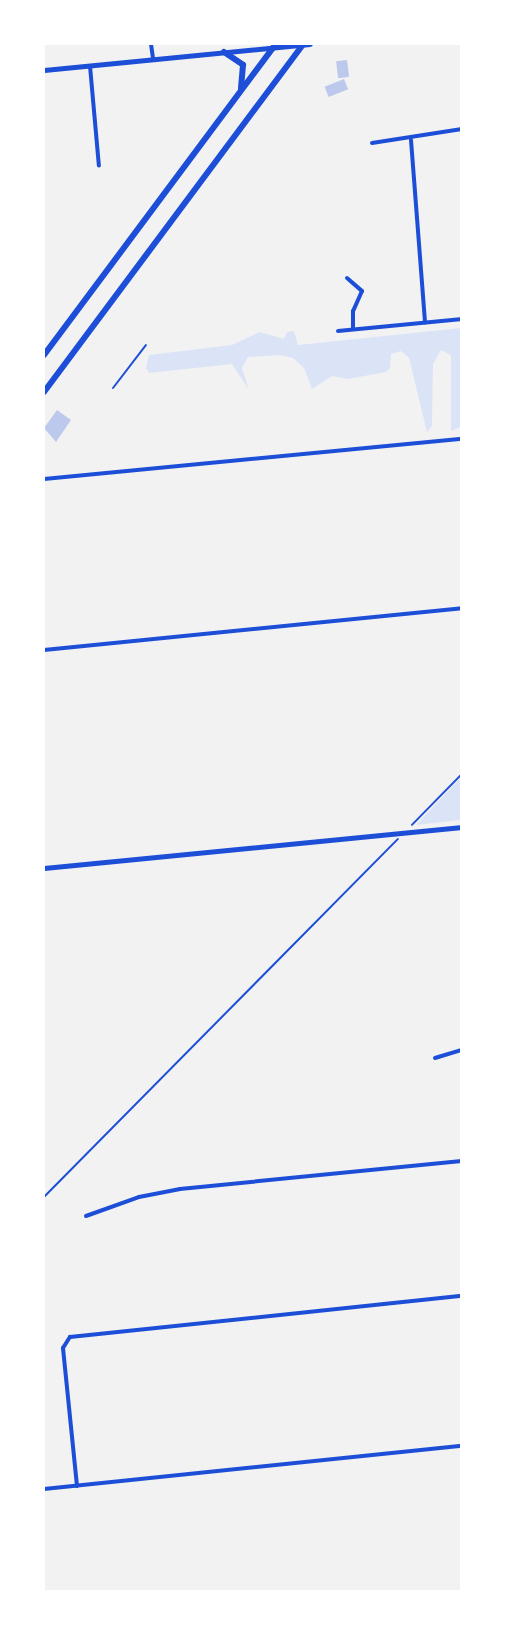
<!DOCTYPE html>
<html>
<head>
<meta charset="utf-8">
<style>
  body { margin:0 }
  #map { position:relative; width:505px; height:1635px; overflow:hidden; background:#f2f2f2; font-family:"Fira Sans",sans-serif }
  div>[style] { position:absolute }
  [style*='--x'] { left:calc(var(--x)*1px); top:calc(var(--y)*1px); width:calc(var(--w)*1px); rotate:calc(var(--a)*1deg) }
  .green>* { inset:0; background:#dbe4f7 }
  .building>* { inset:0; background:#bdc9ec; transform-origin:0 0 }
  .path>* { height:1.5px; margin:-0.75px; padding:0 0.75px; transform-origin:0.75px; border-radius:0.75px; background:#1d4ed8 }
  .service>* { height:2px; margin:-1px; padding:0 1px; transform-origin:1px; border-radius:1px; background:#1d4ed8 }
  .minor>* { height:4px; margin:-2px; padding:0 2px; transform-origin:2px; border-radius:2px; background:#1d4ed8 }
  .tertiary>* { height:5px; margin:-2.5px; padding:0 2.5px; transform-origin:2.5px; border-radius:2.5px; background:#1d4ed8 }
  .primary>* { height:6px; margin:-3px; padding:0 3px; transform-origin:3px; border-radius:3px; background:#1d4ed8 }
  span { translate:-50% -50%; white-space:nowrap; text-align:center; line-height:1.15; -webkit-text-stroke:5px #fff; paint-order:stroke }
  .frame { position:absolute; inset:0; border:45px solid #fff; pointer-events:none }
</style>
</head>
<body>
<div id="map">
  <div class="green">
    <div style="clip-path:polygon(461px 328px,461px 427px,451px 431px,451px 355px,441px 350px,433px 364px,432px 426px,427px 432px,409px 358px,401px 351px,391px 354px,390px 368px,386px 372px,348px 379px,332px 376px,312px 389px,304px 368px,293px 358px,280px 355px,248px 357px,242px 368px,249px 390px,232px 364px,149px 373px,146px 368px,149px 355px,232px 345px,260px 332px,284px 339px,287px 332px,294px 331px,298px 345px)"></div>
    <div style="clip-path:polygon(461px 777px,461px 820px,416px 825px)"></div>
  </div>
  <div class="building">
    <div style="left:347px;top:60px;width:17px;height:11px;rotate:83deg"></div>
    <div style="left:344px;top:79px;width:11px;height:21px;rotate:68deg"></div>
    <div style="clip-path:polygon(57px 410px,71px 420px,56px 442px,44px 428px)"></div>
  </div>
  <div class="path">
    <div style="--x:412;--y:825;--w:71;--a:-45.6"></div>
    <div style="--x:44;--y:1197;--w:503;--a:-45.32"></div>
  </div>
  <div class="service">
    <div style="--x:113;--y:388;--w:54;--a:-52.5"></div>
  </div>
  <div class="minor">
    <div style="--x:151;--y:44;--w:15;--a:82"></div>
    <div style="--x:90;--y:66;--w:100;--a:84.9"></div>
    <div style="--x:411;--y:140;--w:183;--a:85.6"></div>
    <div style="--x:372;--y:143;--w:91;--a:-8.8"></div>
    <div style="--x:347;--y:278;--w:20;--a:41"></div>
    <div style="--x:362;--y:291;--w:22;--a:114"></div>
    <div style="--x:353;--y:311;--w:18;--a:90"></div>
    <div style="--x:338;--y:331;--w:125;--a:-5.5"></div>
    <div style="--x:44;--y:479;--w:420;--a:-5.5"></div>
    <div style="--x:44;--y:650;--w:420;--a:-5.7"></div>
    <div style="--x:435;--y:1058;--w:28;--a:-17"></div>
    <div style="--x:86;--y:1216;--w:56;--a:-19.7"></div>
    <div style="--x:139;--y:1197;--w:42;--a:-11"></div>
    <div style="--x:180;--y:1189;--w:283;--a:-5.7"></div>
    <div style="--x:77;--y:1486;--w:139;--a:-95.8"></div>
    <div style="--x:63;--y:1348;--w:13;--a:-58"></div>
    <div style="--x:70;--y:1337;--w:394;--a:-6"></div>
    <div style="--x:44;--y:1489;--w:420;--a:-5.9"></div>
  </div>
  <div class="tertiary">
    <div style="--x:44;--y:70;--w:267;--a:-5.6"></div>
    <div style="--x:44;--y:868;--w:420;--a:-5.6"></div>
  </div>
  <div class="primary">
    <div style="--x:224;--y:52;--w:23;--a:34"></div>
    <div style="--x:243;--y:65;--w:23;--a:95"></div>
    <div style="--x:44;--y:355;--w:388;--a:-53.3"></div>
    <div style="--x:44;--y:392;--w:434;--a:-53.3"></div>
  </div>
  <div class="frame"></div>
</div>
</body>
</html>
